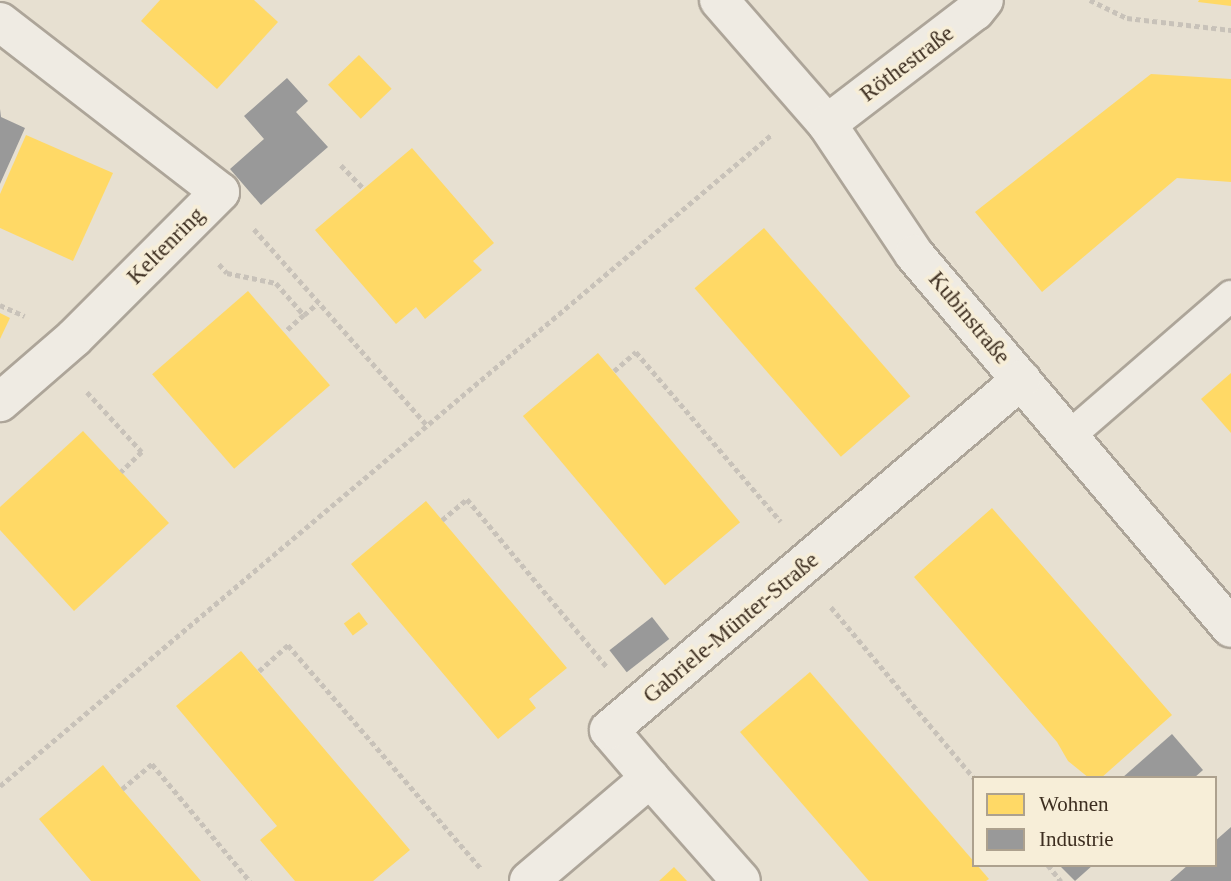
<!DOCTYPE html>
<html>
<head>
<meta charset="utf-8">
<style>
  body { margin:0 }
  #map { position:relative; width:1231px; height:881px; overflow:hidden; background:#e7e0d1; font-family:Georgia,serif }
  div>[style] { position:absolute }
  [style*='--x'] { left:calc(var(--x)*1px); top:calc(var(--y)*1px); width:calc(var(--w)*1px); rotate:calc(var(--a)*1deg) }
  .homes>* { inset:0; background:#ffd966; transform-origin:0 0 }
  .industry>* { inset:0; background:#999; transform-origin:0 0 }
  .path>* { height:4.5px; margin-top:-2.25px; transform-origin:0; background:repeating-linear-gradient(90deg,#c8c2b9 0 5px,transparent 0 8.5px) }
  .roads { filter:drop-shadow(2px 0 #ada599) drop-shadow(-2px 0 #ada599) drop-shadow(0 2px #ada599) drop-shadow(0 -2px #ada599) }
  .lane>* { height:30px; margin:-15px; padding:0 15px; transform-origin:15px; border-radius:15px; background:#efebe3 }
  .street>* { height:38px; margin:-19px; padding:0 19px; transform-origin:19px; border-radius:19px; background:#efebe3 }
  span { translate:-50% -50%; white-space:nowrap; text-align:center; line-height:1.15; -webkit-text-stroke:7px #f7eed8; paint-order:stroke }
  .street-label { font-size:23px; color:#3d2e20 }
  .legend { position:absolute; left:972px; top:776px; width:245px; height:91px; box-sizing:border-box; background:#f7eed8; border:2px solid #ada18e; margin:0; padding:9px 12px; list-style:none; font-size:21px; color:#3d2e20 }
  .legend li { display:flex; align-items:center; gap:14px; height:35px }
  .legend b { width:35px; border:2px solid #ada18e }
</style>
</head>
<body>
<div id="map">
  <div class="homes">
    <div style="clip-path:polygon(160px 0,254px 0,278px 22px,217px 89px,141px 21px)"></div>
    <div style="clip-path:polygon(1231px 0,1231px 6px,1198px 2px,1199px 0)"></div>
    <div style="left:359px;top:55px;width:47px;height:43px;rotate:46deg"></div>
    <div style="clip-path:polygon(1151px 74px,1231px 79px,1231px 182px,1177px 178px,1042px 292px,975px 212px)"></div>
    <div style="clip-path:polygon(26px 135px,113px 173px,73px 261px,0 228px,0 194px)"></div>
    <div style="clip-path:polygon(412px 148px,494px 243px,473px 261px,482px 270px,425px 319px,416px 307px,396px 324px,315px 230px)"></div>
    <div style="left:764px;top:228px;width:223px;height:92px;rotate:49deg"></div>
    <div style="left:248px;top:291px;width:125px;height:127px;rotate:49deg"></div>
    <div style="clip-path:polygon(0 313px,10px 318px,0 339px)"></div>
    <div style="left:598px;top:353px;width:221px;height:98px;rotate:50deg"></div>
    <div style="clip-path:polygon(1231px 373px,1231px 433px,1201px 399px)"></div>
    <div style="clip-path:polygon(83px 431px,169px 523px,74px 611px,0 530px,0 507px)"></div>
    <div style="clip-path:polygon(426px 501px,567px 668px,529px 699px,536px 708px,498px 739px,351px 564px)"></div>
    <div style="clip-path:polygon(992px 508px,1172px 715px,1101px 778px,1089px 778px,1068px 761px,1057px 742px,914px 577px)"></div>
    <div style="left:359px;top:612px;width:15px;height:19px;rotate:53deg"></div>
    <div style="clip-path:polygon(241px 651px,410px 850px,373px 881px,295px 881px,260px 840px,277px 826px,176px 706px)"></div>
    <div style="clip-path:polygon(810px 672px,989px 879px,986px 881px,869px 881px,740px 732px)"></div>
    <div style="clip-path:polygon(103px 765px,122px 789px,201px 881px,91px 881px,74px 861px,39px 819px)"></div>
    <div style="clip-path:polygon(674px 867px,687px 881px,659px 881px)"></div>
  </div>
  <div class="industry">
    <div style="clip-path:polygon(287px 78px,308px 101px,296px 112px,328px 147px,261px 205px,230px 169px,264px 139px,244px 116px)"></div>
    <div style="clip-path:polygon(0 109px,1px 117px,25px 128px,0 184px)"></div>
    <div style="left:652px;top:617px;width:28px;height:54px;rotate:52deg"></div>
    <div style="clip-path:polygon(1172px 734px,1203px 770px,1194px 778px,1122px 778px)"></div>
    <div style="clip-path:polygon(1231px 827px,1231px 881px,1170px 881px,1188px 865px,1215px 865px,1215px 841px)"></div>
    <div style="clip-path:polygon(1059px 865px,1093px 865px,1075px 881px)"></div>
  </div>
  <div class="path">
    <div style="--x:1090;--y:0;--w:41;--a:25.9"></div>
    <div style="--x:1127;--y:18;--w:105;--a:6.6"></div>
    <div style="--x:341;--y:165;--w:33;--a:46"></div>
    <div style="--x:254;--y:229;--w:261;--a:48.6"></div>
    <div style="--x:219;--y:264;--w:12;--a:48"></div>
    <div style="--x:227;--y:273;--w:50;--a:11.5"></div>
    <div style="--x:276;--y:283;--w:43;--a:48.8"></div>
    <div style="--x:304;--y:315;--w:25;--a:138"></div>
    <div style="--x:0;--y:305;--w:27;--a:24"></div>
    <div style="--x:304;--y:315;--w:18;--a:-41"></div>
    <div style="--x:614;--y:371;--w:29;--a:-41"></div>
    <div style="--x:636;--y:352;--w:223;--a:49.5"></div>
    <div style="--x:87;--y:392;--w:81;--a:47.5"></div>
    <div style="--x:142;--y:452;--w:29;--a:136"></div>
    <div style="--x:442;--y:520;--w:33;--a:-40"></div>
    <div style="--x:467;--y:499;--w:219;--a:50.2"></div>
    <div style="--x:831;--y:607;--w:223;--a:50.1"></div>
    <div style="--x:259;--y:671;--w:39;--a:-42"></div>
    <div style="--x:288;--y:645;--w:297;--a:49.2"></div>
    <div style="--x:0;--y:786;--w:1010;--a:-40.18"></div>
    <div style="--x:122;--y:789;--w:39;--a:-40"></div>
    <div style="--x:152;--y:764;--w:153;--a:50.1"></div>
    <div style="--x:1048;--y:865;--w:21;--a:51"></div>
  </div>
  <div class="roads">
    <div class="lane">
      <div style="--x:1067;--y:438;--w:217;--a:-40.9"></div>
    </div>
    <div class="street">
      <div style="--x:719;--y:0;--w:164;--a:48.9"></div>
      <div style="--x:827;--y:124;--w:156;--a:56.2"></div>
      <div style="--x:914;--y:254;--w:490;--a:49.7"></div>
      <div style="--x:0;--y:22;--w:278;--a:37.7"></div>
      <div style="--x:220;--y:192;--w:206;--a:135"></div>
      <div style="--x:74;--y:338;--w:98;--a:139.1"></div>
      <div style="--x:827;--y:124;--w:186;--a:-37.4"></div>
      <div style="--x:975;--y:11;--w:14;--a:-51"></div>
      <div style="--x:650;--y:778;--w:137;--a:48.5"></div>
      <div style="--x:529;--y:881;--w:159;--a:-40.4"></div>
      <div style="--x:650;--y:778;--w:63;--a:-130.5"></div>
      <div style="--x:609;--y:730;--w:541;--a:-40.35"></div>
    </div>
  </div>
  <div class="street-label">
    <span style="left:907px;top:64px;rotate:-37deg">Röthestraße</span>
    <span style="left:166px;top:246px;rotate:-45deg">Keltenring</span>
    <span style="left:969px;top:318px;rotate:50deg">Kubinstraße</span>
    <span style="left:731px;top:628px;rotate:-40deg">Gabriele-Münter-Straße</span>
  </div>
  <ul class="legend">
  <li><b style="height:19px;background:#ffd966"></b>Wohnen</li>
  <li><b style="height:19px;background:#999"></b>Industrie</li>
  </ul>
</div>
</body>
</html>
